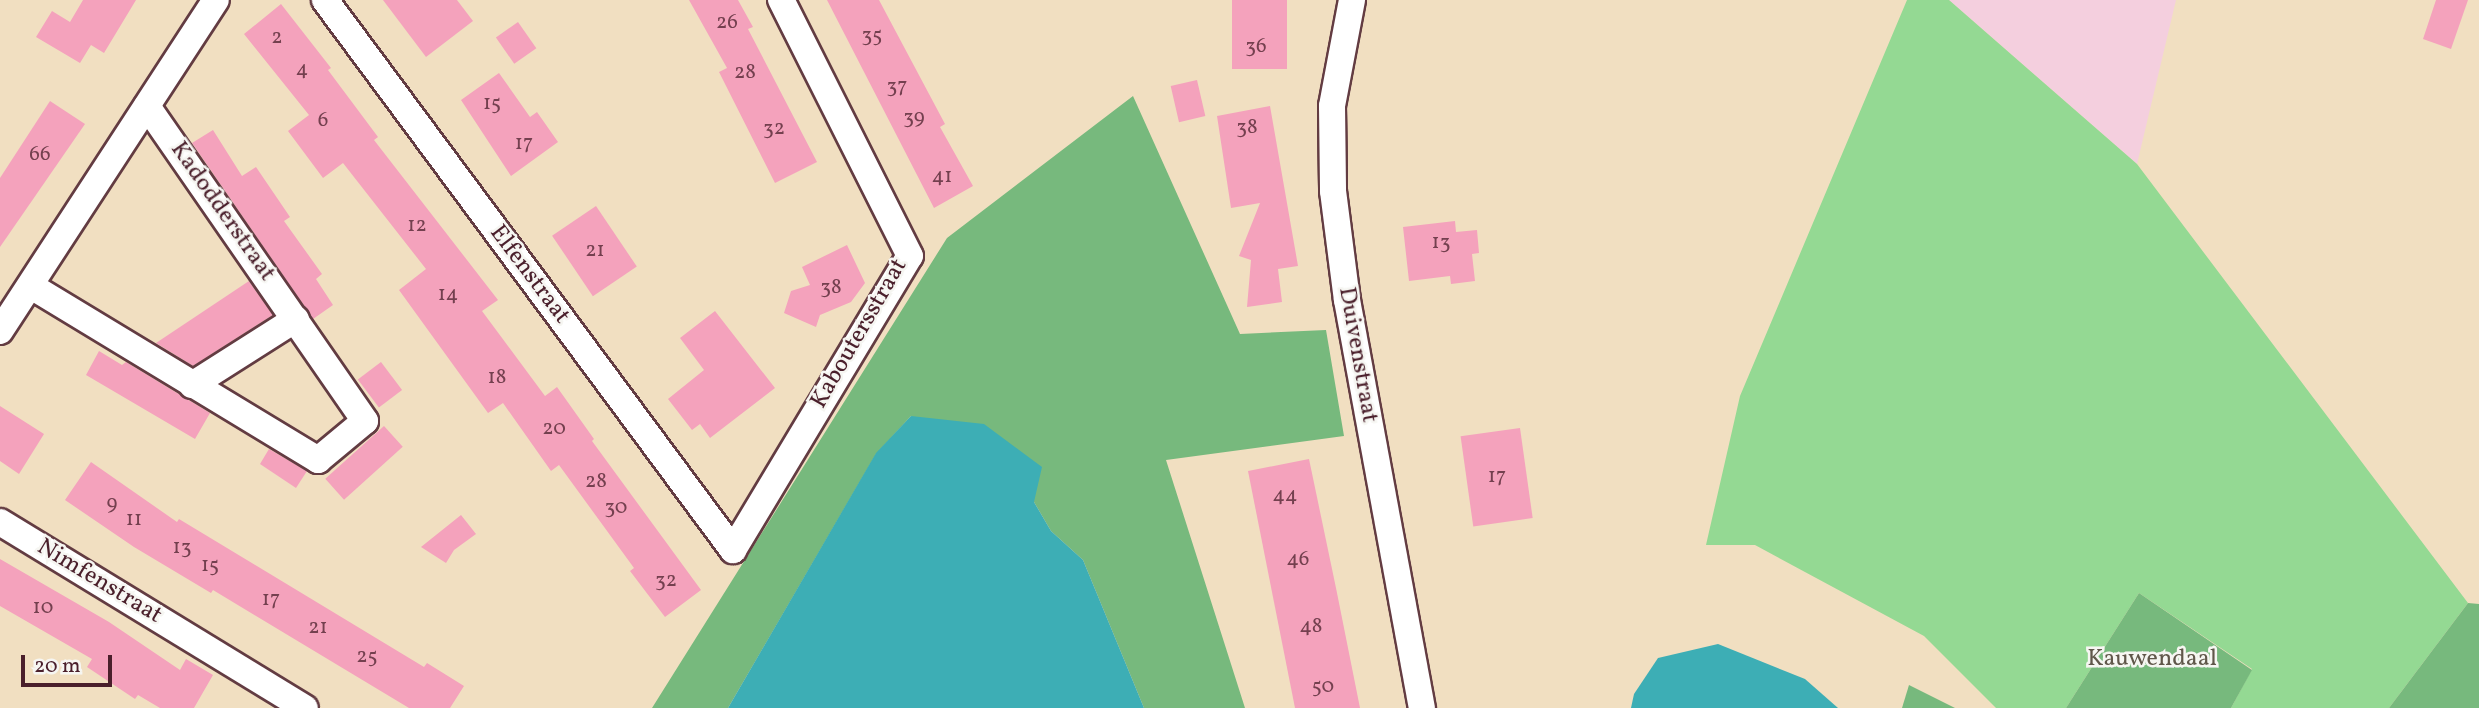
<!DOCTYPE html>
<html>
<head>
<meta charset="utf-8">
<style>
  body { margin:0 }
  #map { position:relative; width:2479px; height:708px; overflow:hidden; background:#f1dfc1; font-family:Vollkorn,serif }
  div>[style] { position:absolute }
  [style*='--x'] { left:calc(var(--x)*1px); top:calc(var(--y)*1px); width:calc(var(--w)*1px); rotate:calc(var(--a)*1deg) }
  .built>* { inset:0; background:#f4cfde }
  .green>* { inset:0; background:#94d993 }
  .forest>* { inset:0; background:#77b97d }
  .water>* { inset:0; background:#3daeb5 }
  .building>* { inset:0; background:#f4a2bc; transform-origin:0 0 }
  .roads { filter:drop-shadow(2px 0 #633c42) drop-shadow(-2px 0 #633c42) drop-shadow(0 2px #633c42) drop-shadow(0 -2px #633c42) }
  .minor>* { height:26px; margin:-13px; padding:0 13px; transform-origin:13px; border-radius:13px; background:#fff }
  span { translate:-50% -50%; white-space:nowrap; text-align:center; line-height:1.15; -webkit-text-stroke:5px #f6f6f2; paint-order:stroke }
  .number-label { font-size:21px; color:#74404f }
  .number-label span { -webkit-text-stroke-width:0 }
  .street-label { font-size:24px; color:#4a1f2b }
  .park-label { font-size:24px; color:#60574a }
  .scale { position:absolute; left:21px; top:655px; width:91px; height:32px; box-sizing:border-box; border:4px solid #4a1f2b; border-top:0; padding-left:9px; font-size:21px; line-height:24px; white-space:nowrap; color:#4a1f2b; -webkit-text-stroke:5px #f6f6f2; paint-order:stroke }
</style>
</head>
<body>
<div id="map">
  <div class="built">
    <div style="clip-path:polygon(1949px 0,2176px 0,2137px 164px)"></div>
  </div>
  <div class="green">
    <div style="clip-path:polygon(1907px 0,1949px 0,2137px 164px,2468px 603px,2389px 708px,2231px 708px,2252px 669px,2139px 593px,2066px 708px,1996px 708px,1924px 636px,1755px 545px,1706px 545px,1740px 396px)"></div>
  </div>
  <div class="forest">
    <div style="clip-path:polygon(1133px 96px,1240px 334px,1326px 330px,1344px 436px,1166px 460px,1245px 708px,1144px 708px,1083px 560px,1051px 531px,1034px 502px,911px 416px,876px 454px,728px 708px,652px 708px,947px 238px)"></div>
    <div style="clip-path:polygon(2139px 593px,2252px 670px,2231px 708px,2066px 708px)"></div>
    <div style="clip-path:polygon(2468px 603px,2479px 604px,2479px 708px,2389px 708px)"></div>
    <div style="clip-path:polygon(1909px 685px,1955px 708px,1902px 708px)"></div>
  </div>
  <div class="water">
    <div style="clip-path:polygon(911px 416px,984px 424px,1042px 467px,1034px 502px,1051px 531px,1083px 560px,1144px 708px,728px 708px,876px 453px)"></div>
    <div style="clip-path:polygon(1718px 644px,1805px 679px,1838px 708px,1631px 708px,1634px 694px,1658px 658px)"></div>
  </div>
  <div class="building">
    <div style="clip-path:polygon(83px 0,136px 0,104px 53px,91px 45px,80px 63px,36px 37px,52px 11px,70px 22px)"></div>
    <div style="clip-path:polygon(383px 0,457px 0,473px 21px,426px 57px)"></div>
    <div style="clip-path:polygon(689px 0,738px 0,753px 27px,748px 29px,817px 162px,775px 183px,719px 72px,727px 68px)"></div>
    <div style="clip-path:polygon(827px 0,879px 0,945px 124px,940px 127px,973px 186px,934px 208px)"></div>
    <div style="left:1232px;top:0;width:55px;height:69px"></div>
    <div style="clip-path:polygon(2436px 0,2468px 0,2451px 49px,2423px 39px)"></div>
    <div style="clip-path:polygon(281px 4px,331px 68px,328px 70px,378px 137px,374px 140px,498px 300px,482px 311px,545px 396px,557px 387px,594px 439px,592px 441px,701px 590px,665px 617px,630px 571px,634px 568px,559px 465px,551px 471px,503px 403px,488px 413px,399px 290px,426px 269px,343px 163px,323px 178px,288px 131px,309px 115px,244px 34px)"></div>
    <div style="left:518px;top:22px;width:32px;height:27px;rotate:55deg"></div>
    <div style="clip-path:polygon(499px 73px,530px 117px,537px 112px,558px 142px,511px 176px,461px 100px)"></div>
    <div style="left:1197px;top:80px;width:37px;height:27px;rotate:77deg"></div>
    <div style="clip-path:polygon(50px 101px,85px 124px,0 247px,0 178px)"></div>
    <div style="clip-path:polygon(1270px 106px,1298px 266px,1278px 269px,1282px 302px,1247px 307px,1251px 260px,1239px 256px,1260px 203px,1231px 208px,1217px 116px)"></div>
    <div style="clip-path:polygon(213px 130px,242px 176px,256px 167px,290px 217px,284px 221px,322px 274px,316px 279px,333px 305px,313px 319px,192px 143px)"></div>
    <div style="left:596px;top:206px;width:73px;height:53px;rotate:56deg"></div>
    <div style="clip-path:polygon(1455px 221px,1456px 232px,1477px 230px,1479px 253px,1472px 254px,1475px 281px,1451px 284px,1450px 276px,1409px 281px,1403px 227px)"></div>
    <div style="clip-path:polygon(847px 245px,865px 283px,851px 302px,820px 315px,816px 327px,784px 313px,791px 291px,810px 285px,802px 267px)"></div>
    <div style="clip-path:polygon(249px 281px,273px 315px,193px 366px,156px 343px)"></div>
    <div style="clip-path:polygon(715px 311px,775px 388px,710px 438px,700px 424px,692px 430px,668px 399px,704px 370px,680px 338px)"></div>
    <div style="clip-path:polygon(99px 351px,122px 365px,126px 362px,210px 413px,195px 439px,86px 375px)"></div>
    <div style="left:381px;top:362px;width:35px;height:29px;rotate:53deg"></div>
    <div style="clip-path:polygon(0 406px,44px 434px,19px 474px,0 461px)"></div>
    <div style="left:384px;top:426px;width:28px;height:79px;rotate:48deg"></div>
    <div style="left:1520px;top:428px;width:91px;height:60px;rotate:82deg"></div>
    <div style="clip-path:polygon(269px 449px,307px 471px,296px 488px,260px 464px)"></div>
    <div style="clip-path:polygon(1309px 459px,1336px 588px,1360px 708px,1295px 708px,1248px 471px)"></div>
    <div style="clip-path:polygon(91px 462px,177px 522px,179px 519px,424px 667px,427px 663px,464px 686px,450px 708px,409px 708px,213px 590px,211px 593px,134px 547px,65px 500px)"></div>
    <div style="clip-path:polygon(461px 515px,476px 534px,454px 550px,446px 563px,421px 547px)"></div>
    <div style="clip-path:polygon(0 559px,109px 622px,180px 670px,186px 659px,213px 675px,194px 708px,160px 708px,138px 695px,135px 699px,87px 667px,92px 659px,0 606px)"></div>
  </div>
  <div class="roads">
    <div class="minor">
      <div style="--x:325;--y:0;--w:685;--a:53.43"></div>
      <div style="--x:733;--y:550;--w:343;--a:-59"></div>
      <div style="--x:910;--y:256;--w:287;--a:-116.7"></div>
      <div style="--x:1352;--y:0;--w:108;--a:100.7"></div>
      <div style="--x:1332;--y:106;--w:85;--a:89.3"></div>
      <div style="--x:1333;--y:191;--w:110;--a:82.7"></div>
      <div style="--x:1347;--y:300;--w:415;--a:79.6"></div>
      <div style="--x:31;--y:286;--w:336;--a:31.2"></div>
      <div style="--x:318;--y:460;--w:61;--a:-39.7"></div>
      <div style="--x:365;--y:421;--w:383;--a:-124.7"></div>
      <div style="--x:0;--y:331;--w:395;--a:-56.9"></div>
      <div style="--x:192;--y:385;--w:123;--a:-32.4"></div>
      <div style="--x:0;--y:522;--w:357;--a:31.4"></div>
    </div>
  </div>
  <div class="number-label">
    <span style="left:727px;top:23px">26</span>
    <span style="left:872px;top:36px">35</span>
    <span style="left:277px;top:38px">2</span>
    <span style="left:1256px;top:47px">36</span>
    <span style="left:302px;top:70px">4</span>
    <span style="left:745px;top:73px">28</span>
    <span style="left:897px;top:87px">37</span>
    <span style="left:492px;top:104px">15</span>
    <span style="left:914px;top:118px">39</span>
    <span style="left:323px;top:121px">6</span>
    <span style="left:1247px;top:128px">38</span>
    <span style="left:774px;top:129px">32</span>
    <span style="left:524px;top:144px">17</span>
    <span style="left:40px;top:155px">66</span>
    <span style="left:942px;top:177px">41</span>
    <span style="left:417px;top:226px">12</span>
    <span style="left:1441px;top:243px">13</span>
    <span style="left:595px;top:251px">21</span>
    <span style="left:831px;top:288px">38</span>
    <span style="left:448px;top:295px">14</span>
    <span style="left:497px;top:378px">18</span>
    <span style="left:554px;top:429px">20</span>
    <span style="left:1497px;top:477px">17</span>
    <span style="left:596px;top:482px">28</span>
    <span style="left:1285px;top:496px">44</span>
    <span style="left:112px;top:504px">9</span>
    <span style="left:616px;top:508px">30</span>
    <span style="left:134px;top:520px">11</span>
    <span style="left:182px;top:548px">13</span>
    <span style="left:1298px;top:560px">46</span>
    <span style="left:210px;top:566px">15</span>
    <span style="left:666px;top:581px">32</span>
    <span style="left:271px;top:600px">17</span>
    <span style="left:43px;top:608px">10</span>
    <span style="left:1311px;top:627px">48</span>
    <span style="left:318px;top:628px">21</span>
    <span style="left:367px;top:657px">25</span>
    <span style="left:1323px;top:687px">50</span>
  </div>
  <div class="street-label">
    <span style="left:222px;top:212px;rotate:55deg">Kadodderstraat</span>
    <span style="left:529px;top:275px;rotate:53deg">Elfenstraat</span>
    <span style="left:860px;top:334px;rotate:-60deg">Kaboutersstraat</span>
    <span style="left:1357px;top:355px;rotate:80deg">Duivenstraat</span>
    <span style="left:99px;top:582px;rotate:31deg">Nimfenstraat</span>
  </div>
  <div class="park-label">
    <span style="left:2152px;top:660px">Kauwendaal</span>
  </div>
  <div class="scale">20 m</div>
</div>
</body>
</html>
